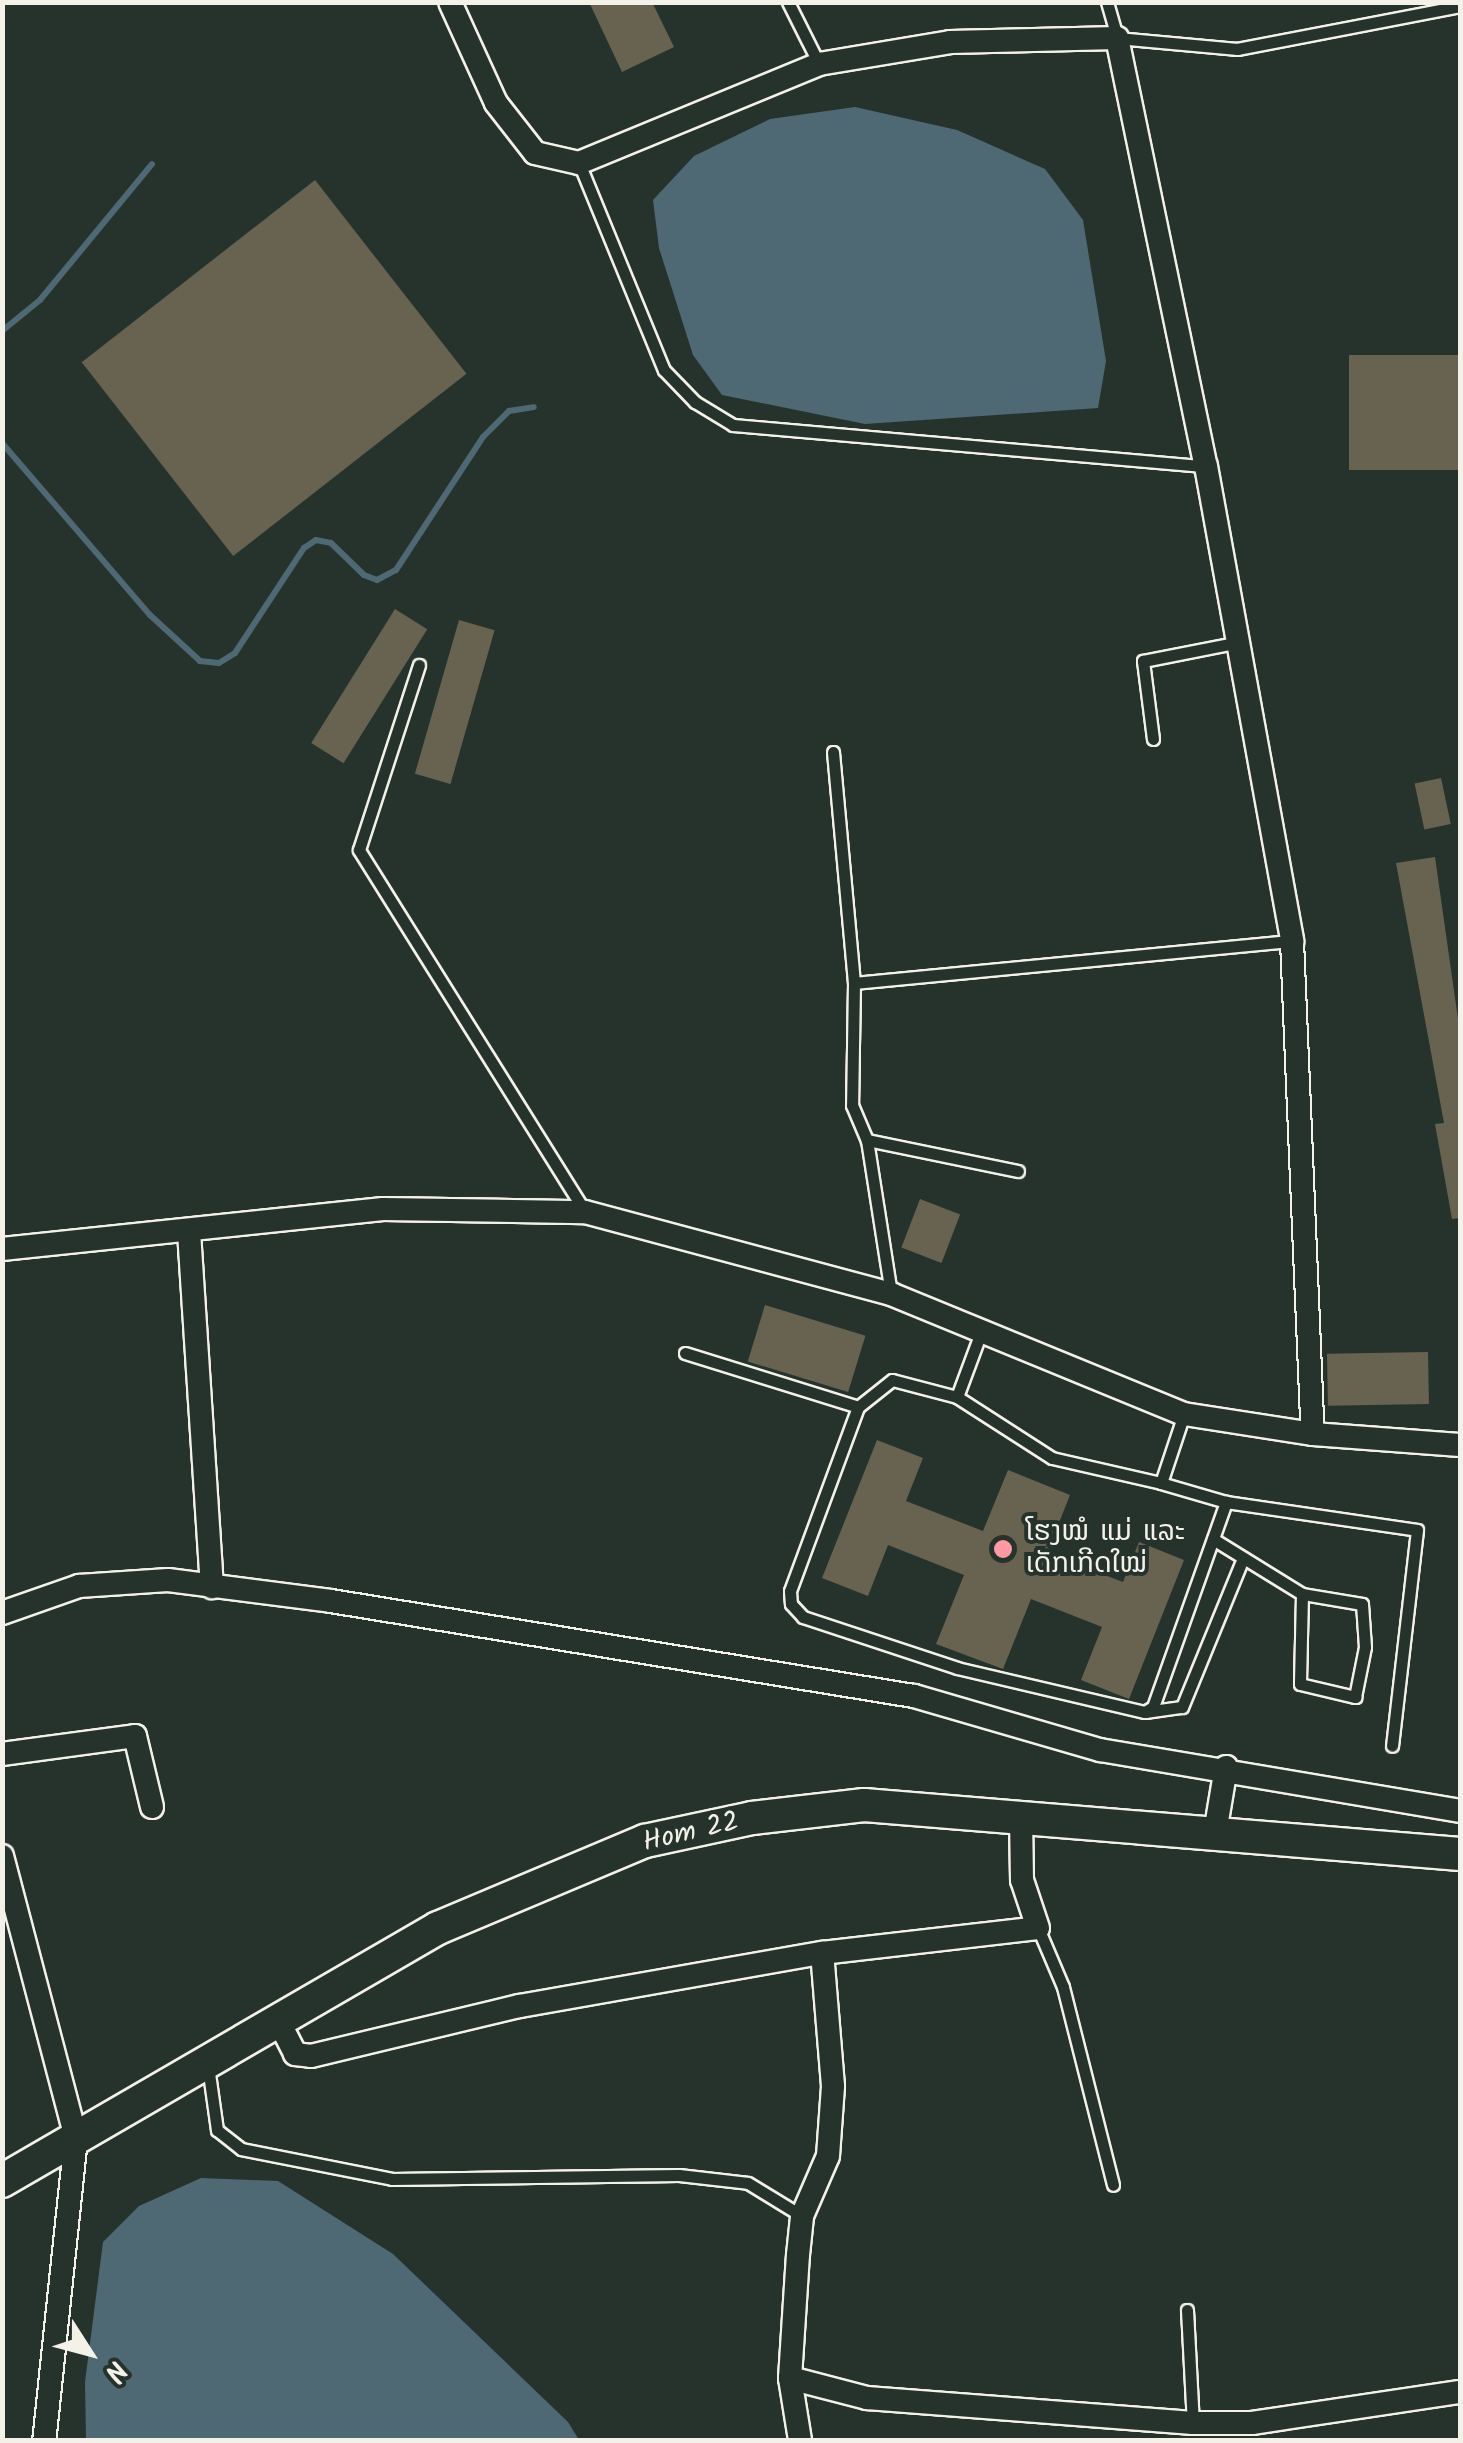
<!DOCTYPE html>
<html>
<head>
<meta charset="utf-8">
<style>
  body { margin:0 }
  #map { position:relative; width:1463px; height:2443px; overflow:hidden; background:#26332d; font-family:Kalam,"Noto Sans Lao",sans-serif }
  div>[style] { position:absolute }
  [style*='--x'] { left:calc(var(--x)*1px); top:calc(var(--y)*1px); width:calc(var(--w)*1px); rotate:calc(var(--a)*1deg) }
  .water>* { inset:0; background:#4f6974 }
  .stream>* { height:6px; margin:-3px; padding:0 3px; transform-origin:3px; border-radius:3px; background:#4f6974 }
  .building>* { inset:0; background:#686350; transform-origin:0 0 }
  .roads { filter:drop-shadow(2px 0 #f4f1e8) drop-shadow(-2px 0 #f4f1e8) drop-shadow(0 2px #f4f1e8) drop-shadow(0 -2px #f4f1e8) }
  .lane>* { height:11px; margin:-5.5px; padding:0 5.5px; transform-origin:5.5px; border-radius:5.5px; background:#26332d }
  .street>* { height:22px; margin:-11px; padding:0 11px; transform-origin:11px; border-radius:11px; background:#26332d }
  .secondary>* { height:32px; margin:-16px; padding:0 16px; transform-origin:16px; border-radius:16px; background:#26332d }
  .dots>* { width:28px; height:28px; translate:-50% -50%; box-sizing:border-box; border:5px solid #26332d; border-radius:50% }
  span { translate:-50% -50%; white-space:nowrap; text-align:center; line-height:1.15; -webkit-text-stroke:8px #26332d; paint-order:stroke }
  .poi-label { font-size:28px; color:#f4f1e8 }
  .left { translate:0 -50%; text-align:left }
  .street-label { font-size:28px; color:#f4f1e8 }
  .frame { position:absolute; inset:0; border:5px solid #f4f1e8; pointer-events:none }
  .north { position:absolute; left:40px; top:2303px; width:100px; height:100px; -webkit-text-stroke:8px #26332d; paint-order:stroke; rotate:126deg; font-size:28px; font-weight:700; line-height:40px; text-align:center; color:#f4f1e8 }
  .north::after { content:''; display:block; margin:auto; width:35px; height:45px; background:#f4f1e8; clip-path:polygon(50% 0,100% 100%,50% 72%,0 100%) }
</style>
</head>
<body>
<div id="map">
  <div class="water">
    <div style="clip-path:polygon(855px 107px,957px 130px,1045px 169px,1083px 220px,1106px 361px,1098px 408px,865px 424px,722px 395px,693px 355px,659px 248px,653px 200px,694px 156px,770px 119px)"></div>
    <div style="clip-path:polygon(201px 2178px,278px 2181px,393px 2254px,568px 2422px,579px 2440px,86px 2440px,85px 2382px,103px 2242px,139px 2206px)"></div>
  </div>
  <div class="stream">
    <div style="--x:2;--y:331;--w:49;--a:-39.2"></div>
    <div style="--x:40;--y:300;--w:176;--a:-50.5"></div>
    <div style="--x:2;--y:443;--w:227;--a:49.3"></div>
    <div style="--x:150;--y:615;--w:68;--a:42.6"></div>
    <div style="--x:200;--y:661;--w:19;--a:6"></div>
    <div style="--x:219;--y:663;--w:19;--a:-32"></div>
    <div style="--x:235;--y:653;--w:126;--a:-56.7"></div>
    <div style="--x:304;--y:548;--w:14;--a:-34"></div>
    <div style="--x:316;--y:540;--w:15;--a:11"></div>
    <div style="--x:331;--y:543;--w:46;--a:44.1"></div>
    <div style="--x:364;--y:575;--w:14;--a:21"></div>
    <div style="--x:377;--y:580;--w:21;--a:-28"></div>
    <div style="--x:396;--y:570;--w:159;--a:-56.8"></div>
    <div style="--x:483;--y:437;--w:37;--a:-45"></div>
    <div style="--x:509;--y:411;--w:25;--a:-9"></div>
  </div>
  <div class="building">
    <div style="clip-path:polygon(589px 2px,652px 2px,674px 47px,622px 72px)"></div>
    <div style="left:315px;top:180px;width:246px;height:296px;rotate:52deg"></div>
    <div style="left:1460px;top:355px;width:115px;height:111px;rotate:90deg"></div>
    <div style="left:395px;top:609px;width:38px;height:158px;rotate:32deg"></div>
    <div style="left:459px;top:620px;width:37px;height:160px;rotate:16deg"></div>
    <div style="left:1441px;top:778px;width:47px;height:27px;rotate:78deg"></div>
    <div style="clip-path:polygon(1435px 857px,1460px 1033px,1460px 1218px,1452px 1219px,1435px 1124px,1444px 1123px,1396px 863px)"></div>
    <div style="left:920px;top:1199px;width:43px;height:52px;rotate:21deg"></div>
    <div style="left:765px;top:1305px;width:105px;height:59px;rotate:17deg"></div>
    <div style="left:1428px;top:1352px;width:52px;height:101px;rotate:89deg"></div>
    <div style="clip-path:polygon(877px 1440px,923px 1458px,906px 1501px,983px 1531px,1008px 1470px,1070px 1495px,1047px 1553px,1123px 1582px,1139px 1542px,1184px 1560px,1129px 1699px,1081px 1680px,1102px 1627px,1031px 1599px,1003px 1669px,936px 1644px,964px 1575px,888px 1545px,868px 1596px,822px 1578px)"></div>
  </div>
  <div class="roads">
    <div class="lane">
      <div style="--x:788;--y:2;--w:69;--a:63.4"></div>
      <div style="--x:1107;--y:2;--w:37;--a:74"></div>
      <div style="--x:1117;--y:38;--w:121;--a:5.2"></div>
      <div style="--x:1237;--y:49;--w:227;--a:-10.9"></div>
      <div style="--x:579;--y:163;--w:224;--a:67.7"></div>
      <div style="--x:664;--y:370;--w:45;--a:45.9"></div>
      <div style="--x:695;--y:402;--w:44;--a:31.2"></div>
      <div style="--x:733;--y:425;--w:475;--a:5"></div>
      <div style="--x:419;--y:665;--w:194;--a:108"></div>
      <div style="--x:359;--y:850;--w:427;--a:58"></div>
      <div style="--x:1153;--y:739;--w:79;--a:-97.3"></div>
      <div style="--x:1143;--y:661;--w:99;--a:-11.1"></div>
      <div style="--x:833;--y:752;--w:232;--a:84.8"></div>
      <div style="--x:854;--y:983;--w:122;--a:90.9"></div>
      <div style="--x:852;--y:1105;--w:38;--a:67"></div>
      <div style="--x:867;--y:1140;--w:156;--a:81.1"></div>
      <div style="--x:854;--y:983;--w:440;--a:-5.5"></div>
      <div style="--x:867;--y:1140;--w:154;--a:11.6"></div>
      <div style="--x:980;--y:1335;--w:66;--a:110.4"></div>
      <div style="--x:957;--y:1397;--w:113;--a:32.7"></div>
      <div style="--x:1052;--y:1458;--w:112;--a:12.9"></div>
      <div style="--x:1161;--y:1483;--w:73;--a:-71.6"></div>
      <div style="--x:685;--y:1353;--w:181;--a:17.3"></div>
      <div style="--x:957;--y:1397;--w:67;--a:-165.3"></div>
      <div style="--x:892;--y:1380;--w:43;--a:141.5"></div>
      <div style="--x:858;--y:1407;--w:196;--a:110.3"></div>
      <div style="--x:790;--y:1591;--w:13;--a:86"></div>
      <div style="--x:791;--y:1604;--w:18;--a:47"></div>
      <div style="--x:803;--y:1617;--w:162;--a:18.3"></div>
      <div style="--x:957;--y:1668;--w:193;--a:13.2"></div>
      <div style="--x:1145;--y:1712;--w:9;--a:-32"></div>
      <div style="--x:1153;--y:1707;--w:218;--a:-70.4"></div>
      <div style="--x:1226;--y:1502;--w:68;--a:-163.7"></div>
      <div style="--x:1226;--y:1502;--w:193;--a:8.3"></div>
      <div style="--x:1417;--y:1530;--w:217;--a:96.6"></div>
      <div style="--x:1213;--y:1539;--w:105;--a:31.7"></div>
      <div style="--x:1302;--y:1594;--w:90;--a:91.3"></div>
      <div style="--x:1300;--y:1684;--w:57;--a:13.3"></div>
      <div style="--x:1355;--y:1697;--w:51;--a:-78.7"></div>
      <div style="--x:1365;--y:1647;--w:43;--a:-94"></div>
      <div style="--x:1362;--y:1604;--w:61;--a:-170.5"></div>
      <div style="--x:1145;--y:1712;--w:37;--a:-8"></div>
      <div style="--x:1182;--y:1707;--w:161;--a:-67.7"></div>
      <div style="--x:1038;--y:1928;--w:64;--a:67"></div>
      <div style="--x:1063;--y:1987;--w:204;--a:75.8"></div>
      <div style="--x:208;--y:2066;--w:65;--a:82"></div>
      <div style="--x:217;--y:2130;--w:31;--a:38"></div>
      <div style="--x:241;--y:2149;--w:154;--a:11.2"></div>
      <div style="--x:392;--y:2179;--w:287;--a:-0.8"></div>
      <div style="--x:679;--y:2175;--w:69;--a:6.6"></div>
      <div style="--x:748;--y:2183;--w:63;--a:31.4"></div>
      <div style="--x:1187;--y:2310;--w:113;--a:87"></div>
    </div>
    <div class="street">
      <div style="--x:450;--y:2;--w:111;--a:65.5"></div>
      <div style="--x:496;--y:103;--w:63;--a:52"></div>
      <div style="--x:535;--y:153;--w:45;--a:12.8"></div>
      <div style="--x:579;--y:163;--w:260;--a:-22.4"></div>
      <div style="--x:819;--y:64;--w:133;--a:-9.5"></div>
      <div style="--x:950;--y:42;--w:167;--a:-1.4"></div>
      <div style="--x:1117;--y:38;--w:437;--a:78.3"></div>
      <div style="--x:1206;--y:466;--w:483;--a:79.7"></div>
      <div style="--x:1292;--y:941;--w:493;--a:87.6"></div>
      <div style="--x:189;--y:1232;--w:356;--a:86.3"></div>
      <div style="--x:2;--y:1249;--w:383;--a:-6"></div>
      <div style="--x:383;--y:1209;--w:202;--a:0.9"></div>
      <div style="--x:585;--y:1212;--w:317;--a:15"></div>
      <div style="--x:891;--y:1294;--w:317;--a:22.3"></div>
      <div style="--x:1184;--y:1414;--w:131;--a:8.8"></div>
      <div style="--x:1313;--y:1434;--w:147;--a:4.3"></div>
      <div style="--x:2;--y:1613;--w:82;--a:-19.3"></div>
      <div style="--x:79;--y:1586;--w:89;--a:-3.9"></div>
      <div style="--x:168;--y:1580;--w:164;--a:7.3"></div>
      <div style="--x:331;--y:1601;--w:591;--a:9.26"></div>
      <div style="--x:914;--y:1696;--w:194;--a:16.2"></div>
      <div style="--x:1100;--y:1750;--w:365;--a:9.6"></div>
      <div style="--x:2;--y:1754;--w:134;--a:-7.7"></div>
      <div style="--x:135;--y:1736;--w:73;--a:76.5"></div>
      <div style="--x:1215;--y:1833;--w:67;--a:-80.5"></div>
      <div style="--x:2;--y:1856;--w:292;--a:75.3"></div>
      <div style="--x:76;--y:2138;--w:304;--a:96"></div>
      <div style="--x:278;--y:2020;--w:38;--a:63"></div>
      <div style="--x:295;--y:2054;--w:16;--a:7"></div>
      <div style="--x:311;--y:2056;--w:215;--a:-13.5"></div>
      <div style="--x:520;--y:2006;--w:307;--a:-10"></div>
      <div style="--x:822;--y:1953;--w:217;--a:-6.6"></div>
      <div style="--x:1038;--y:1928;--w:51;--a:-108.4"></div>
      <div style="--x:1022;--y:1880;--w:66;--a:-90.9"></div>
      <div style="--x:790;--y:2378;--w:80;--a:14.6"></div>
      <div style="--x:867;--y:2398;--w:327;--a:4.4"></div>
      <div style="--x:1193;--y:2423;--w:59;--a:0"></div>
      <div style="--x:1252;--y:2423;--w:210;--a:-8.5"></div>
      <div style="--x:800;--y:2440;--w:63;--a:-99.2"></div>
      <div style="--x:790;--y:2378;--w:123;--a:-86.3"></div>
      <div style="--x:798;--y:2255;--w:39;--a:-84"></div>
      <div style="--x:802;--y:2216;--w:65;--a:-66.6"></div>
      <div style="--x:828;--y:2156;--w:70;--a:-85.9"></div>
      <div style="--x:833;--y:2086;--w:133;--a:-94.7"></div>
    </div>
    <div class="secondary">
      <div style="--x:2;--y:2181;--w:504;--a:-30.13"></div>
      <div style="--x:438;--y:1928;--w:225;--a:-22.8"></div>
      <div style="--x:645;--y:1841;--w:109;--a:-12.1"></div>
      <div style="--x:752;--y:1818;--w:113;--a:-6.6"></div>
      <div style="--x:864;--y:1805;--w:598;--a:4.7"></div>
    </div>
  </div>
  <div class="dots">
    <div style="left:1003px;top:1549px;background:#ff9aa2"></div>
  </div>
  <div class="poi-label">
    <span class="left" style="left:1026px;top:1549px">ໂຮງໝໍ ແມ່ ແລະ<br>ເດັກເກີດໃໝ່</span>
  </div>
  <div class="street-label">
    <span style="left:691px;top:1833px;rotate:-13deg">Hom 22</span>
  </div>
  <div class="frame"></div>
  <div class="north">N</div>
</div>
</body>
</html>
